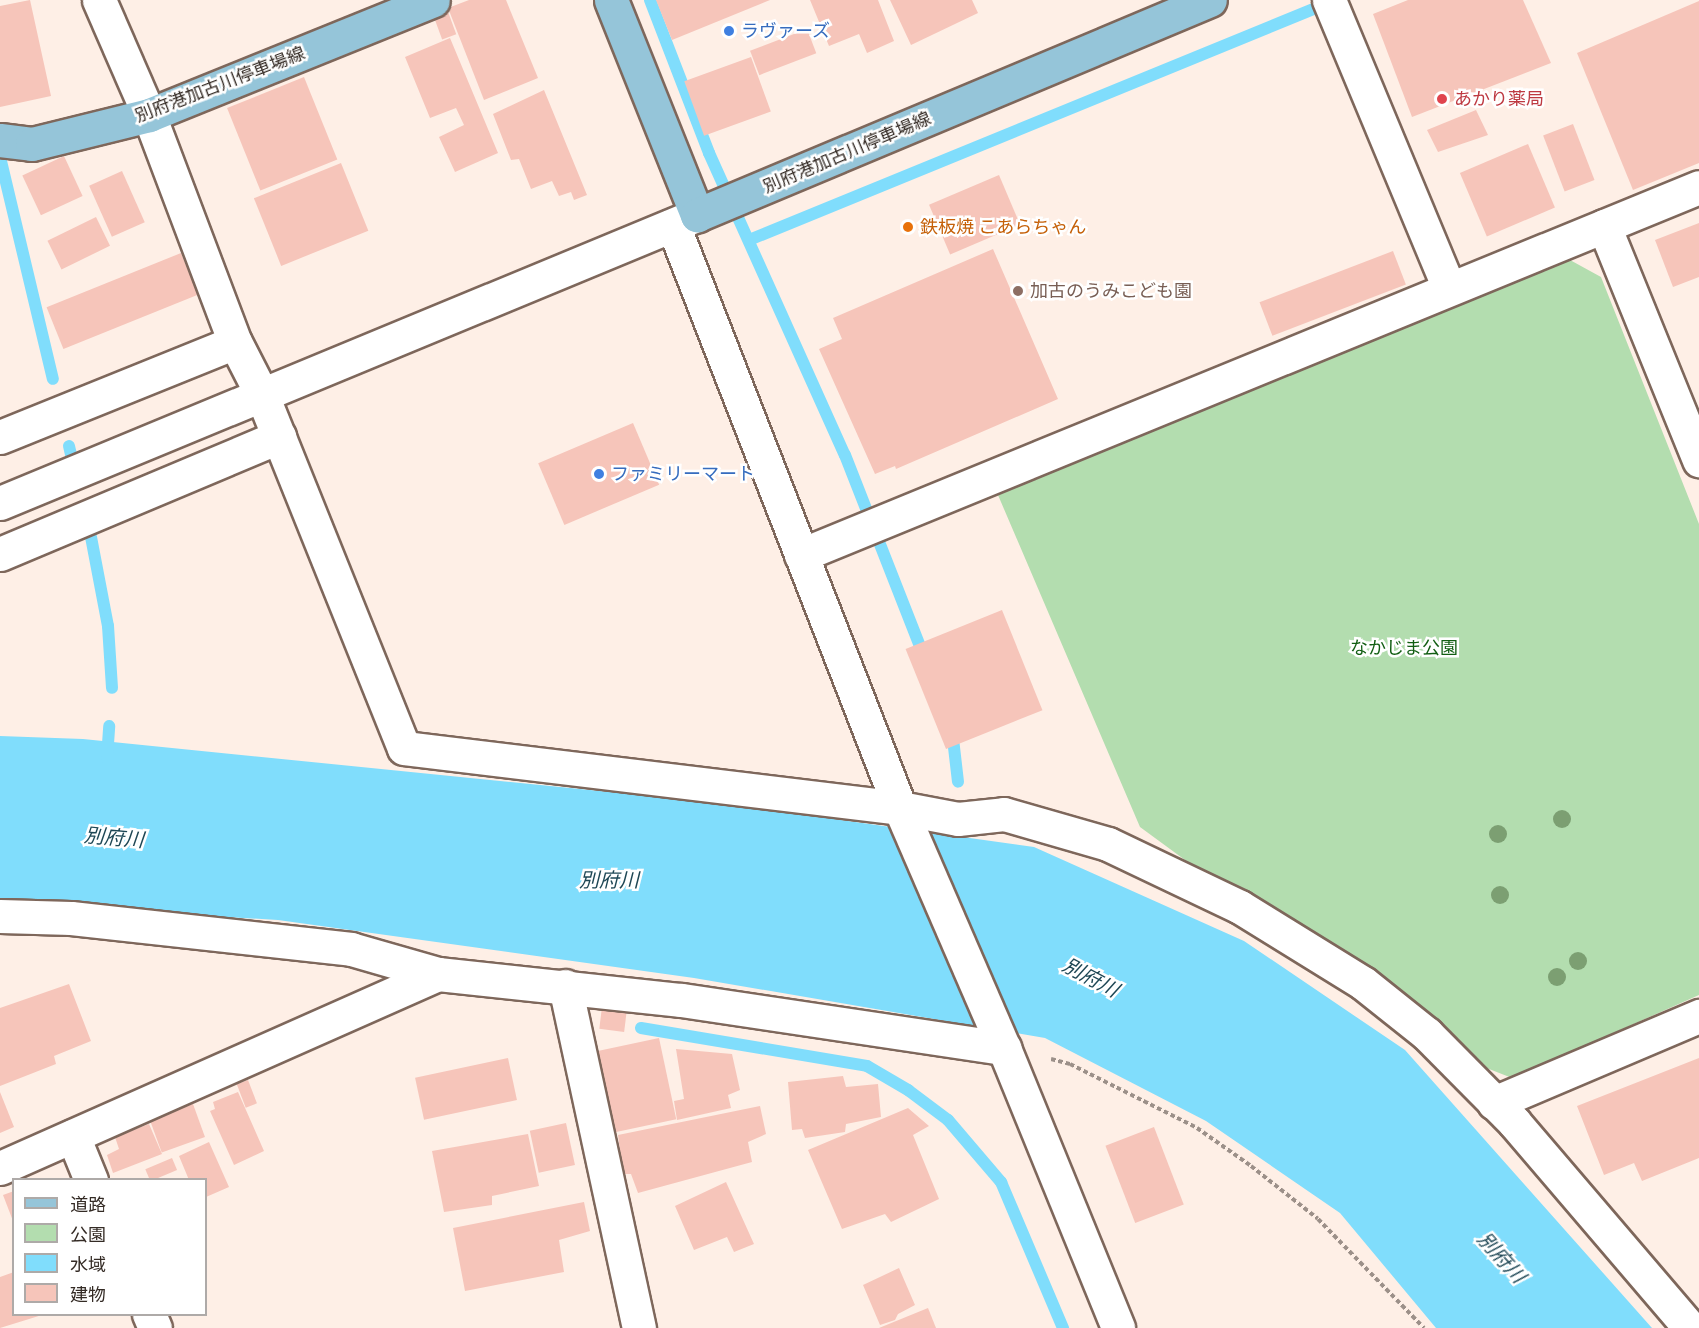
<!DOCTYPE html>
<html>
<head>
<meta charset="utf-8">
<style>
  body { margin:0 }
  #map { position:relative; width:1699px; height:1328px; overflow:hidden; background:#feefe6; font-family:"IBM Plex Sans","Noto Sans JP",sans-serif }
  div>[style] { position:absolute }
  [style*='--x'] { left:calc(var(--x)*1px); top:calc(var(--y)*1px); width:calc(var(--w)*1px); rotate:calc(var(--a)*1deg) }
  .green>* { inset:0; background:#b3ddaf }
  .water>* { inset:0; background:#80ddfc }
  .stream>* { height:12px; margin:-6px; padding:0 6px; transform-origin:6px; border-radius:6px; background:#80ddfc }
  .building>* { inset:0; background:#f6c5ba; transform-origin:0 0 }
  .path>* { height:4px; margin-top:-2px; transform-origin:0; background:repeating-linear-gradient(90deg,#9c9089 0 4.5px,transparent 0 7.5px) }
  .roads { filter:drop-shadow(2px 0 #7e675b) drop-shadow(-2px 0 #7e675b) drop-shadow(0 2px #7e675b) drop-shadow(0 -2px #7e675b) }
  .minor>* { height:33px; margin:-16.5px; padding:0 16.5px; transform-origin:16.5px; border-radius:16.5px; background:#fff }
  .major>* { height:33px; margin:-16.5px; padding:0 16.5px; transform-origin:16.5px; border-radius:16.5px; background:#95c5d9 }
  .trees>* { width:18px; height:18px; margin:-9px; border-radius:50%; background:#7c9f72 }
  .dots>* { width:16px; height:16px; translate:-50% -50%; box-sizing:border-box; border:3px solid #fff; border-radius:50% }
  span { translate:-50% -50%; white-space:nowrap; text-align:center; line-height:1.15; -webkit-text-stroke:5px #fff; paint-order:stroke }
  .shop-label { font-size:18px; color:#366cbe }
  .left { translate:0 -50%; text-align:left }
  .street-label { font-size:18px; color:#342b25 }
  .health-label { font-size:18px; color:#be3a42 }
  .food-label { font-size:18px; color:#c56008 }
  .education-label { font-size:18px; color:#785e54 }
  .park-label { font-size:18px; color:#125e13 }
  .water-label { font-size:20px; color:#1e4755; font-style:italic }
  .legend { position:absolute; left:12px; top:1178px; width:195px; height:138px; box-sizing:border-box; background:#fff; border:2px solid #aeaaa8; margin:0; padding:8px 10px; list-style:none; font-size:18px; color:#342b25 }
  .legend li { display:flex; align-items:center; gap:12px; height:30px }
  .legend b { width:30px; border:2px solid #aeaaa8 }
</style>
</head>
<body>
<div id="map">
  <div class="green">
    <div style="clip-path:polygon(1570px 260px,1601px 277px,1699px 524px,1699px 995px,1512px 1078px,1484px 1067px,1361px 965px,1200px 871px,1140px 827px,998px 495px)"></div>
  </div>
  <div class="water">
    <div style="clip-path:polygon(0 736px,83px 739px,719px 803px,1034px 847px,1244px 941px,1405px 1050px,1652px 1328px,1436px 1328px,1340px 1213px,1206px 1121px,1045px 1038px,694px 978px,278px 920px,0 904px)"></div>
  </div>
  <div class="stream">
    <div style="--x:650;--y:0;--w:164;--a:68.9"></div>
    <div style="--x:709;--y:153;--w:331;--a:65.8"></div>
    <div style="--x:845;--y:455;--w:217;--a:68.6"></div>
    <div style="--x:0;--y:157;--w:228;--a:76.6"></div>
    <div style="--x:749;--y:240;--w:626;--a:-22.26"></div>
    <div style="--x:69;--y:446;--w:26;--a:77"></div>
    <div style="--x:91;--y:537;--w:91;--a:79.2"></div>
    <div style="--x:108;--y:626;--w:62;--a:86.3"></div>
    <div style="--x:952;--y:730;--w:52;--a:83.4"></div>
    <div style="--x:107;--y:758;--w:32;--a:-86"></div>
    <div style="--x:641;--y:1028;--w:229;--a:9.5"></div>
    <div style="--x:867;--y:1066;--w:48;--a:30.3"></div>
    <div style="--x:908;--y:1090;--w:50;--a:36.9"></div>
    <div style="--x:948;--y:1120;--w:82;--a:49.5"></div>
    <div style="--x:1001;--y:1182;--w:159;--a:67"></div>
  </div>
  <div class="building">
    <div style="clip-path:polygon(30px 0,51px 96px,0 107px,0 6px)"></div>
    <div style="clip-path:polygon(469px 0,506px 0,538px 78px,484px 100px,448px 8px)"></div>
    <div style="clip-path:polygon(656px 0,770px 0,672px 40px)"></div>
    <div style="clip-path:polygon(810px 0,878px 0,894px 41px,867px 53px,859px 34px,829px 46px)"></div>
    <div style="clip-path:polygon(890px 0,972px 0,978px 13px,911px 45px)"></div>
    <div style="clip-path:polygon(1408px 0,1523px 0,1551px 63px,1412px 117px,1373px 14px)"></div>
    <div style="clip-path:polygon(1699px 1px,1699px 163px,1633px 190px,1577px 53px)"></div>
    <div style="left:447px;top:9px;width:27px;height:15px;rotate:70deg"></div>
    <div style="left:807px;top:29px;width:26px;height:61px;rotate:69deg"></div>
    <div style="clip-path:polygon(450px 38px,498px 153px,455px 172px,439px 137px,464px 125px,456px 108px,430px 118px,405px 57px)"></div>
    <div style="left:751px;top:57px;width:58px;height:71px;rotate:70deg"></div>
    <div style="left:304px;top:77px;width:89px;height:83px;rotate:68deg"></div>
    <div style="clip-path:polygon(544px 90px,587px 195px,574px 200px,571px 192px,559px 196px,552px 181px,531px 189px,519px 159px,511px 160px,493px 114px)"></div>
    <div style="clip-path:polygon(1476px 110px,1488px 135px,1438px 152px,1427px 130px)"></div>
    <div style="left:1573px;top:124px;width:60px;height:32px;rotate:69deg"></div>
    <div style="left:1528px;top:144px;width:69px;height:74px;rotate:67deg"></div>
    <div style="left:64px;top:156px;width:44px;height:46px;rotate:65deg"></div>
    <div style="left:341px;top:163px;width:73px;height:94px;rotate:68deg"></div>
    <div style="left:122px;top:171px;width:56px;height:36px;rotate:66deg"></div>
    <div style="left:999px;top:175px;width:54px;height:76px;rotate:67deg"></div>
    <div style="left:96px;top:217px;width:32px;height:54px;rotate:64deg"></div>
    <div style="clip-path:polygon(1699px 223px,1699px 277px,1673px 287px,1655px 240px)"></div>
    <div style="clip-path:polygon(993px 249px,1058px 399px,896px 469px,895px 466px,875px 474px,819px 349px,842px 339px,833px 318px)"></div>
    <div style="left:1393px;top:251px;width:36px;height:143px;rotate:69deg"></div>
    <div style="left:181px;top:253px;width:45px;height:145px;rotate:68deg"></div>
    <div style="left:633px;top:423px;width:67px;height:103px;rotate:67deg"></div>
    <div style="left:1002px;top:610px;width:108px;height:104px;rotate:68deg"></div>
    <div style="clip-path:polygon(69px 984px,91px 1041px,54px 1056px,56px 1064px,0 1086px,0 1008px)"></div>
    <div style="left:602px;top:1007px;width:25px;height:22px;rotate:7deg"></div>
    <div style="left:659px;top:1038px;width:83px;height:65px;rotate:78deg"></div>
    <div style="clip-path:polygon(676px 1049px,732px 1054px,740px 1090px,728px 1095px,731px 1108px,677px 1120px,674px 1101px,684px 1099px)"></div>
    <div style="left:508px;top:1058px;width:43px;height:95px;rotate:78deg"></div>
    <div style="clip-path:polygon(1699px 1058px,1699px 1158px,1642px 1181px,1634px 1163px,1604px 1175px,1577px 1106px)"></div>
    <div style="clip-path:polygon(843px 1076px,846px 1087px,878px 1084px,881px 1117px,846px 1124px,845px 1132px,805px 1138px,802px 1129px,792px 1130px,788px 1082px)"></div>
    <div style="left:248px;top:1080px;width:25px;height:12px;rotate:69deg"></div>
    <div style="clip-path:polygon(0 1092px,14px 1127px,0 1133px)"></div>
    <div style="clip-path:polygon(238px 1092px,264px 1151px,234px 1165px,210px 1111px,215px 1109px,213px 1102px)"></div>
    <div style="left:193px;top:1104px;width:35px;height:46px;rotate:70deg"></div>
    <div style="clip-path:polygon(760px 1106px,766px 1134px,748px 1142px,752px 1162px,638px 1193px,631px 1174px,623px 1174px,618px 1135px)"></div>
    <div style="clip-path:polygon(908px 1108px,929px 1126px,913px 1135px,939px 1199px,891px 1222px,885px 1214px,842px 1229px,808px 1150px)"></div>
    <div style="left:566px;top:1123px;width:43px;height:37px;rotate:78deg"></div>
    <div style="clip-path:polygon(149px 1124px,162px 1154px,113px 1173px,107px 1155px,119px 1149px,115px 1137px)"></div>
    <div style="left:1154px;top:1127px;width:83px;height:52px;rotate:69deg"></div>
    <div style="clip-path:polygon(528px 1134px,539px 1186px,492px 1196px,492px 1205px,444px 1212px,432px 1151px)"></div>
    <div style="clip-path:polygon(209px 1142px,229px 1187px,206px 1197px,206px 1180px,189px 1180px,179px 1156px)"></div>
    <div style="left:172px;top:1158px;width:13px;height:29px;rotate:67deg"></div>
    <div style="clip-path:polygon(726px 1182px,754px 1244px,734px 1252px,727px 1237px,694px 1250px,675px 1206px)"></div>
    <div style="clip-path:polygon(14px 1191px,14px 1221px,13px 1221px,3px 1195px)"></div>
    <div style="clip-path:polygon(584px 1202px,590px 1231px,559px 1240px,564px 1272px,465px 1291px,453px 1228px)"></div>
    <div style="clip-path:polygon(899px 1268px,915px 1305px,898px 1314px,895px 1320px,880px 1325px,863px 1285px)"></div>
    <div style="clip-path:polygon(14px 1272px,14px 1314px,42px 1315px,0 1328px,0 1277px)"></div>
    <div style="clip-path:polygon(928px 1308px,936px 1328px,879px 1328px)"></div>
  </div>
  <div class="path">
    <div style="--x:1051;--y:1059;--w:20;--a:15"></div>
    <div style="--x:1070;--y:1064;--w:142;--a:26.7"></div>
    <div style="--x:1197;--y:1128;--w:66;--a:35.1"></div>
    <div style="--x:1251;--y:1166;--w:85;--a:38.3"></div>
    <div style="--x:1318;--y:1219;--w:152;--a:45.8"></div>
  </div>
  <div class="roads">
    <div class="minor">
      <div style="--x:99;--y:0;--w:125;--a:66.5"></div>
      <div style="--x:149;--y:115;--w:243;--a:69.3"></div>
      <div style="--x:235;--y:342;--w:59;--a:63"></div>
      <div style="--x:262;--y:395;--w:380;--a:68.1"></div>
      <div style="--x:404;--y:748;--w:500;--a:6.9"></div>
      <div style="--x:900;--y:808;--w:59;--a:10.7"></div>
      <div style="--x:958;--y:819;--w:46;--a:-6.2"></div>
      <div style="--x:1004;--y:814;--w:108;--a:16.1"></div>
      <div style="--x:1108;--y:844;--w:146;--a:25.5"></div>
      <div style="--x:1240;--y:907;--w:145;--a:31.7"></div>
      <div style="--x:1363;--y:983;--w:82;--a:38.6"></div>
      <div style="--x:1427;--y:1034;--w:124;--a:45.3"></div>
      <div style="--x:1514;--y:1122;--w:271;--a:49.5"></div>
      <div style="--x:1329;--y:0;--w:312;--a:67.4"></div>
      <div style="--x:673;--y:225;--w:626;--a:68.73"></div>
      <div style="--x:900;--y:808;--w:262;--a:66.6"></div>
      <div style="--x:1004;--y:1048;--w:302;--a:67.8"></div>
      <div style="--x:1604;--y:226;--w:253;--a:67.9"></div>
      <div style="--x:0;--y:437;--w:253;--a:-22"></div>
      <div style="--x:0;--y:503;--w:749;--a:-22.46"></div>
      <div style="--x:0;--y:554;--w:303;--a:-22.8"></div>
      <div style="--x:801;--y:555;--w:970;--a:-22.28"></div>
      <div style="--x:0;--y:916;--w:71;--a:1.6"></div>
      <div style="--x:71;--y:918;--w:282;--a:6.3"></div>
      <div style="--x:351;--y:949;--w:91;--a:16"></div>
      <div style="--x:438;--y:974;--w:245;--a:6.1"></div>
      <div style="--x:682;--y:1000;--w:326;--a:8.5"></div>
      <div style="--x:565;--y:986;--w:350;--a:77.8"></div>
      <div style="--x:1494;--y:1103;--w:223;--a:-23"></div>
      <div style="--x:73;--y:1136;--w:48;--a:67.8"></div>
      <div style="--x:0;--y:1168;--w:479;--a:-23.9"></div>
      <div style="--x:149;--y:1314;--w:15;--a:67"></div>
    </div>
    <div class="major">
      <div style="--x:611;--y:0;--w:232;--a:68.2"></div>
      <div style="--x:697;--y:215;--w:556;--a:-22.74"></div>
      <div style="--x:0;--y:140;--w:32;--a:7"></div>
      <div style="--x:32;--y:144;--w:121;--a:-13.9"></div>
      <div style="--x:149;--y:115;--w:306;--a:-22"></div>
    </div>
  </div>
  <div class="trees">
    <div style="left:1562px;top:819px"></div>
    <div style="left:1498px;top:834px"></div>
    <div style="left:1500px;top:895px"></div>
    <div style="left:1578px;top:961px"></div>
    <div style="left:1557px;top:977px"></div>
  </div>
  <div class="dots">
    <div style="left:729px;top:31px;background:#3f7fe0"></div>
    <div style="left:1442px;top:99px;background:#e0444e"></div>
    <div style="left:908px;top:227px;background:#e8710a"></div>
    <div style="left:1018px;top:291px;background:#8d6e63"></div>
    <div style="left:599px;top:474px;background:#3f7fe0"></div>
  </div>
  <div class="shop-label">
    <span class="left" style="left:741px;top:31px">ラヴァーズ</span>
    <span class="left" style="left:611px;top:474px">ファミリーマート</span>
  </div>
  <div class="street-label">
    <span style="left:220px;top:85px;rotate:-21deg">別府港加古川停車場線</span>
    <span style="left:847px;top:153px;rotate:-23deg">別府港加古川停車場線</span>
  </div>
  <div class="health-label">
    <span class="left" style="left:1454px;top:99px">あかり薬局</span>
  </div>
  <div class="food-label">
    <span class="left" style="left:920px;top:227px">鉄板焼 こあらちゃん</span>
  </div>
  <div class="education-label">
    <span class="left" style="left:1030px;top:291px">加古のうみこども園</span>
  </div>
  <div class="park-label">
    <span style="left:1404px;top:648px">なかじま公園</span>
  </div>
  <div class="water-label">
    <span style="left:114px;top:837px;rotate:5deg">別府川</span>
    <span style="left:609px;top:879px">別府川</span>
    <span style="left:1091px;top:977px;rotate:28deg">別府川</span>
    <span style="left:1502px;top:1257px;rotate:48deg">別府川</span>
  </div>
  <ul class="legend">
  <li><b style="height:8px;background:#95c5d9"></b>道路</li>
  <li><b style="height:16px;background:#b3ddaf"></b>公園</li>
  <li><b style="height:16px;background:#80ddfc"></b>水域</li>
  <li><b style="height:16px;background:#f6c5ba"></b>建物</li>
  </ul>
</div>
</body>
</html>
